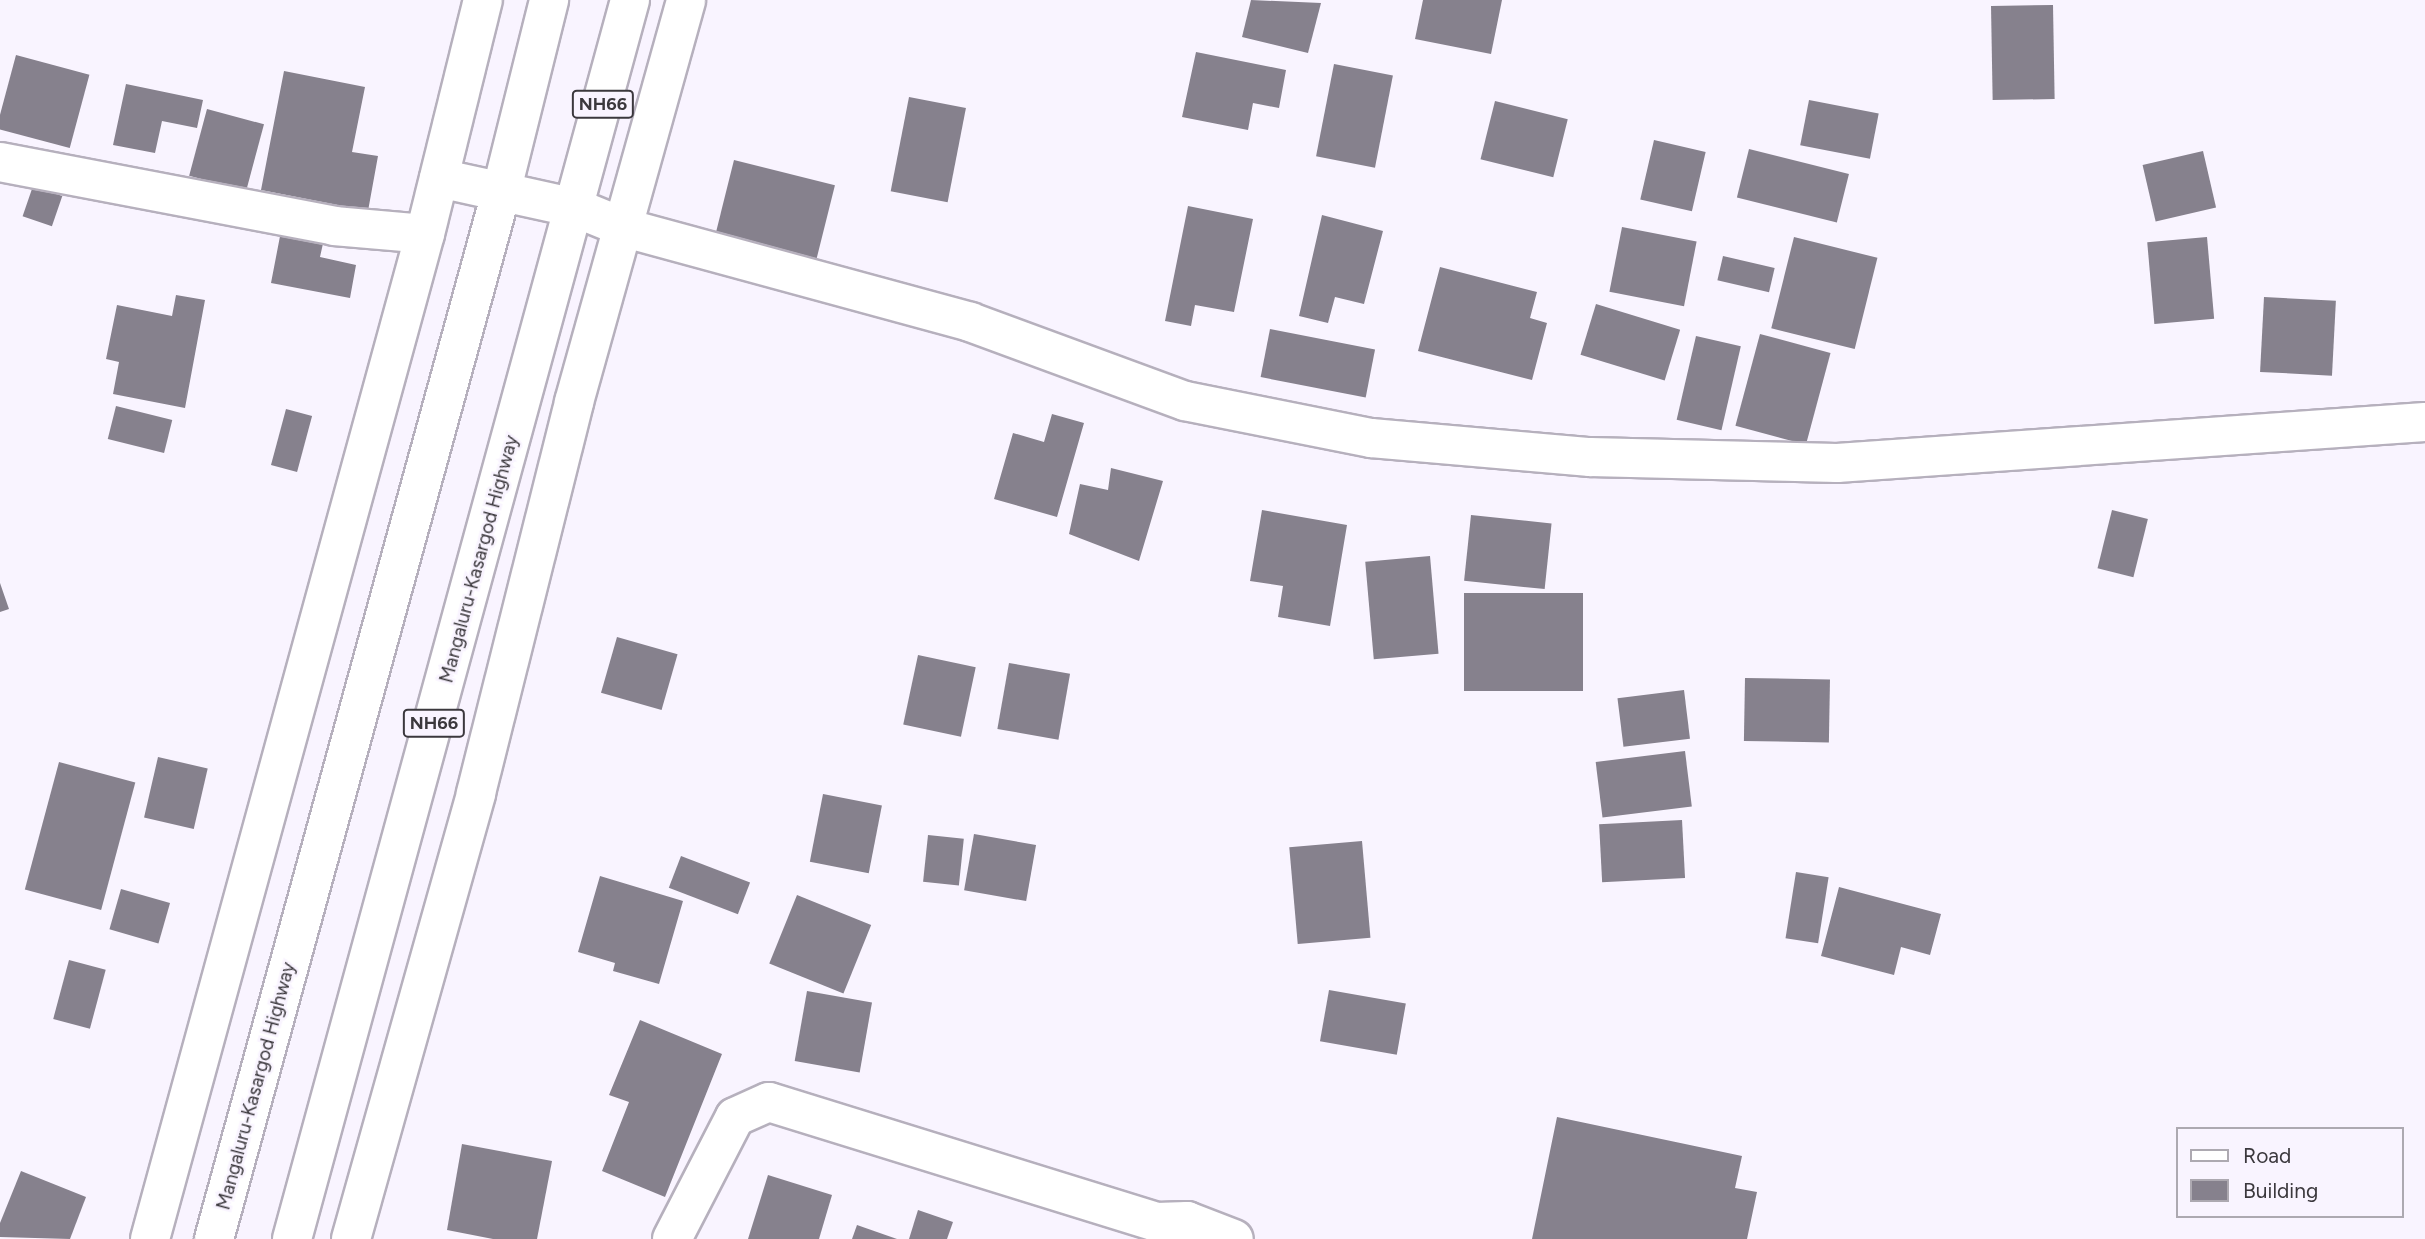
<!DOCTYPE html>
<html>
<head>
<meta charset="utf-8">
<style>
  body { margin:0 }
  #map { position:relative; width:2425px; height:1239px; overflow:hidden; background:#f9f4ff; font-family:Figtree,sans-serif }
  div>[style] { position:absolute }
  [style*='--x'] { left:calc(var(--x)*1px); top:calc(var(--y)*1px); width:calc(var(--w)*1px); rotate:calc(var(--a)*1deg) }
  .building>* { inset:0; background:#86818d; transform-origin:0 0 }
  .roads { filter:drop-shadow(2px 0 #b6b0bd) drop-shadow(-2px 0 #b6b0bd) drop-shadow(0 2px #b6b0bd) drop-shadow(0 -2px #b6b0bd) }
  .street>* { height:38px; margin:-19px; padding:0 19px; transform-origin:19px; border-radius:19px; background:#fff }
  .secondary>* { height:38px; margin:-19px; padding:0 19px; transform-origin:19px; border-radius:19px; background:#fff }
  .highway>* { height:38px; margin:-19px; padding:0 19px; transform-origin:19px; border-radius:19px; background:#fff }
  span { translate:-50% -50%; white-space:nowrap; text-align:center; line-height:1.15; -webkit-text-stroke:5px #f9f4ff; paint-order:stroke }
  .shield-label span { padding:2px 5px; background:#f9f4ff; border:2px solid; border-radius:5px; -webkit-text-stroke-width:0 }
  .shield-label { font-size:18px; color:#3b383d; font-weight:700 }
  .street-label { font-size:19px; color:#3b383d }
  .legend { position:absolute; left:2176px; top:1127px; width:228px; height:91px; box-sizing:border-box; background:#f9f4ff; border:2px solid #ada9b1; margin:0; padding:9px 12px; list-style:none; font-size:21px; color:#3b383d }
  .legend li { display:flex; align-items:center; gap:14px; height:35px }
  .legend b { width:35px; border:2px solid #ada9b1 }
</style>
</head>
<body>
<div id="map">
  <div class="building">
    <div style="clip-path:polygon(1251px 0,1321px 3px,1308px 53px,1242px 37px)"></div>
    <div style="clip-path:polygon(1423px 0,1502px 0,1491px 54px,1415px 39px)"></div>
    <div style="left:2053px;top:5px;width:94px;height:62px;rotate:89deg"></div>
    <div style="clip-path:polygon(1196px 52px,1286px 70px,1279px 108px,1253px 103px,1248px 130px,1182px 117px)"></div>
    <div style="left:16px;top:55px;width:76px;height:76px;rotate:15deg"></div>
    <div style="left:1334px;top:64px;width:60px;height:94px;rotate:11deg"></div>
    <div style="clip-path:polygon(284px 71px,365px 87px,352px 152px,378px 156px,368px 211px,261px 190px)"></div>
    <div style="clip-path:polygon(126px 84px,203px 100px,197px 128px,162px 121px,155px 153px,113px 145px)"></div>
    <div style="left:909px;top:97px;width:58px;height:96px;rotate:11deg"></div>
    <div style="left:1809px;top:100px;width:71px;height:46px;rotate:11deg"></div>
    <div style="left:1495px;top:101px;width:75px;height:60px;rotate:14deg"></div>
    <div style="left:207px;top:109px;width:59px;height:69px;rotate:15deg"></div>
    <div style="left:1654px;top:140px;width:53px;height:61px;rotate:13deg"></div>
    <div style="left:1749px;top:149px;width:103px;height:50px;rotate:14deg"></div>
    <div style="left:2203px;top:151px;width:58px;height:62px;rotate:77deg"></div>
    <div style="left:734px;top:160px;width:104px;height:85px;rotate:14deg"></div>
    <div style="left:33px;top:186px;width:31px;height:32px;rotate:19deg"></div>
    <div style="clip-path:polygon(1188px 206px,1253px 219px,1234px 312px,1195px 305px,1191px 326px,1165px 321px)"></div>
    <div style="clip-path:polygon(1322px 215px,1383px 231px,1364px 304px,1335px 297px,1328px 323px,1299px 316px)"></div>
    <div style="left:1622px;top:227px;width:76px;height:66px;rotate:11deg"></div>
    <div style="clip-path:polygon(281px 231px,324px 239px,320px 257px,356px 265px,350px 298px,271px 283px)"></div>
    <div style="left:1794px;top:237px;width:86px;height:94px;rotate:14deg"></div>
    <div style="left:2207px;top:237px;width:82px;height:60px;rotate:85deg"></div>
    <div style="left:1723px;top:256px;width:53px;height:25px;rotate:13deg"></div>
    <div style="clip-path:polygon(1440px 267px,1537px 292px,1530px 318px,1547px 323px,1532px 380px,1418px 351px)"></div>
    <div style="clip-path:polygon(176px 295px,205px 300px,185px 408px,113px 394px,119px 362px,106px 359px,117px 305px,172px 316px)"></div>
    <div style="left:2264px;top:297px;width:72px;height:75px;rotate:3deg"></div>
    <div style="left:1596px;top:304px;width:88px;height:53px;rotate:17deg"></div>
    <div style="left:1270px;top:329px;width:107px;height:49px;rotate:11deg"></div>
    <div style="left:1760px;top:334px;width:73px;height:95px;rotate:15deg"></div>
    <div style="left:1696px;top:336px;width:46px;height:86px;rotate:13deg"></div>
    <div style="left:116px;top:406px;width:58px;height:34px;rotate:14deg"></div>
    <div style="left:286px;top:409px;width:27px;height:58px;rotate:15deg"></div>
    <div style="clip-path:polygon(1052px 414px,1084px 423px,1057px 517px,994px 499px,1013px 433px,1044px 442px)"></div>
    <div style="clip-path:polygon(1111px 468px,1163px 481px,1139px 561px,1069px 534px,1080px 484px,1108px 490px)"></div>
    <div style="clip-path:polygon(1262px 510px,1347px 525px,1330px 626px,1278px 617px,1283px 586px,1250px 581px)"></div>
    <div style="left:2112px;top:510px;width:37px;height:60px;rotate:14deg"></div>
    <div style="left:1471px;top:515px;width:81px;height:66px;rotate:6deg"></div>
    <div style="left:1430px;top:556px;width:98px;height:65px;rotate:85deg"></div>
    <div style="clip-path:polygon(0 583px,9px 609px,0 612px)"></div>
    <div style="left:1464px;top:593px;width:119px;height:98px"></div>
    <div style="left:617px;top:637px;width:63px;height:58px;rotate:16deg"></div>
    <div style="left:918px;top:655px;width:59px;height:71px;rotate:12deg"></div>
    <div style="left:1009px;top:663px;width:62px;height:67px;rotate:10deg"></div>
    <div style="left:1745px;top:678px;width:85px;height:63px;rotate:1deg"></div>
    <div style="left:1684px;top:690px;width:49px;height:67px;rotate:83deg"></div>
    <div style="left:1685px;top:751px;width:56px;height:90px;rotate:83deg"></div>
    <div style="left:158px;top:757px;width:51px;height:62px;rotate:13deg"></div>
    <div style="left:59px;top:762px;width:79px;height:132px;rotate:15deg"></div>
    <div style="left:823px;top:794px;width:60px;height:69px;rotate:11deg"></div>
    <div style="left:1682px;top:820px;width:58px;height:83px;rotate:87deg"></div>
    <div style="left:974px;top:834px;width:63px;height:57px;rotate:10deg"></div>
    <div style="left:928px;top:835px;width:36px;height:47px;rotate:6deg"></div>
    <div style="left:1362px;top:841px;width:97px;height:73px;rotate:85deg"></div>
    <div style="left:681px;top:856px;width:74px;height:34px;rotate:21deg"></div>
    <div style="left:1796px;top:872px;width:33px;height:67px;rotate:9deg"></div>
    <div style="clip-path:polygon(600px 876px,683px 901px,659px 984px,613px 971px,615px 963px,578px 952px)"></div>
    <div style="clip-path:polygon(1839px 887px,1941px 914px,1930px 955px,1901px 947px,1894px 975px,1821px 956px)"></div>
    <div style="left:121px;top:889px;width:51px;height:42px;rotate:16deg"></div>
    <div style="left:797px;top:895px;width:80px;height:74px;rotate:22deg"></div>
    <div style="left:69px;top:960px;width:38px;height:61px;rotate:15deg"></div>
    <div style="left:1329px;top:990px;width:78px;height:52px;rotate:10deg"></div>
    <div style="left:807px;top:991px;width:66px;height:71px;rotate:10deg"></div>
    <div style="clip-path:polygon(640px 1020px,722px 1054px,665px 1197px,602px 1171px,629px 1102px,609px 1095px)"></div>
    <div style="clip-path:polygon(1557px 1117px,1742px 1156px,1735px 1188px,1757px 1192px,1747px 1239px,1532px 1239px)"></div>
    <div style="clip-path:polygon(462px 1144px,552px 1161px,537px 1239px,493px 1239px,447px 1230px)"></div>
    <div style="clip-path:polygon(21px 1171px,86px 1197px,70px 1239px,0 1237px,0 1223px)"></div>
    <div style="clip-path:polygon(768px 1175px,832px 1195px,819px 1239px,748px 1239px)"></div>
    <div style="clip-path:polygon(918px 1210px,953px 1222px,947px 1239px,909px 1239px)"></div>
    <div style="clip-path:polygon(857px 1225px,897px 1239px,852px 1239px)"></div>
  </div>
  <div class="roads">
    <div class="street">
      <div style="--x:0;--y:162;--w:340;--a:10.8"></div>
      <div style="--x:334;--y:226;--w:91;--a:5"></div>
      <div style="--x:439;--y:178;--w:140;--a:12.4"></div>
      <div style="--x:576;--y:208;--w:53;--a:22.2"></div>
      <div style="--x:625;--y:228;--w:358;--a:15.2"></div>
      <div style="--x:970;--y:322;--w:229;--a:20.2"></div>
      <div style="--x:1185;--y:401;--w:190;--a:11.3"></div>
      <div style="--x:1371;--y:438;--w:220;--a:5"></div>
      <div style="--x:1590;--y:457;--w:247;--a:1.4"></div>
      <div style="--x:1837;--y:463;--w:589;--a:-3.99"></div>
      <div style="--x:672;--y:1239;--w:137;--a:-62.7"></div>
      <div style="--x:735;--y:1117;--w:37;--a:-24"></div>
      <div style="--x:769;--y:1102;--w:405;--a:17.2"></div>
      <div style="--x:1156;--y:1222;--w:31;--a:-2"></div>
      <div style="--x:1187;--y:1221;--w:50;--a:21"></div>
    </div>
    <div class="secondary">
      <div style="--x:150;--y:1239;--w:1042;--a:-74.7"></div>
      <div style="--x:425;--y:234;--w:241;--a:-76.1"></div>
      <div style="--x:351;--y:1239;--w:463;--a:-74.3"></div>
      <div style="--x:476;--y:793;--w:403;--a:-75.9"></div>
      <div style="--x:574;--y:402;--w:417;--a:-74.4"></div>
    </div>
    <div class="highway">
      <div style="--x:214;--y:1239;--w:1089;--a:-74.66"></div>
      <div style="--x:502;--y:189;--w:195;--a:-76"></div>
      <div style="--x:292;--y:1239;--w:1284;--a:-74.74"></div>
    </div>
  </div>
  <div class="shield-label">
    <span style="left:603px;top:104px">NH66</span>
    <span style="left:434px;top:723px">NH66</span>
  </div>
  <div class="street-label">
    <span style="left:479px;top:559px;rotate:-75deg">Mangaluru-Kasargod Highway</span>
    <span style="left:256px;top:1086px;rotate:-75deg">Mangaluru-Kasargod Highway</span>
  </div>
  <ul class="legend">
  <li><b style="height:9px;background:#fff"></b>Road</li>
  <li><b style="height:19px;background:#86818d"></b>Building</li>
  </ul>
</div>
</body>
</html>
